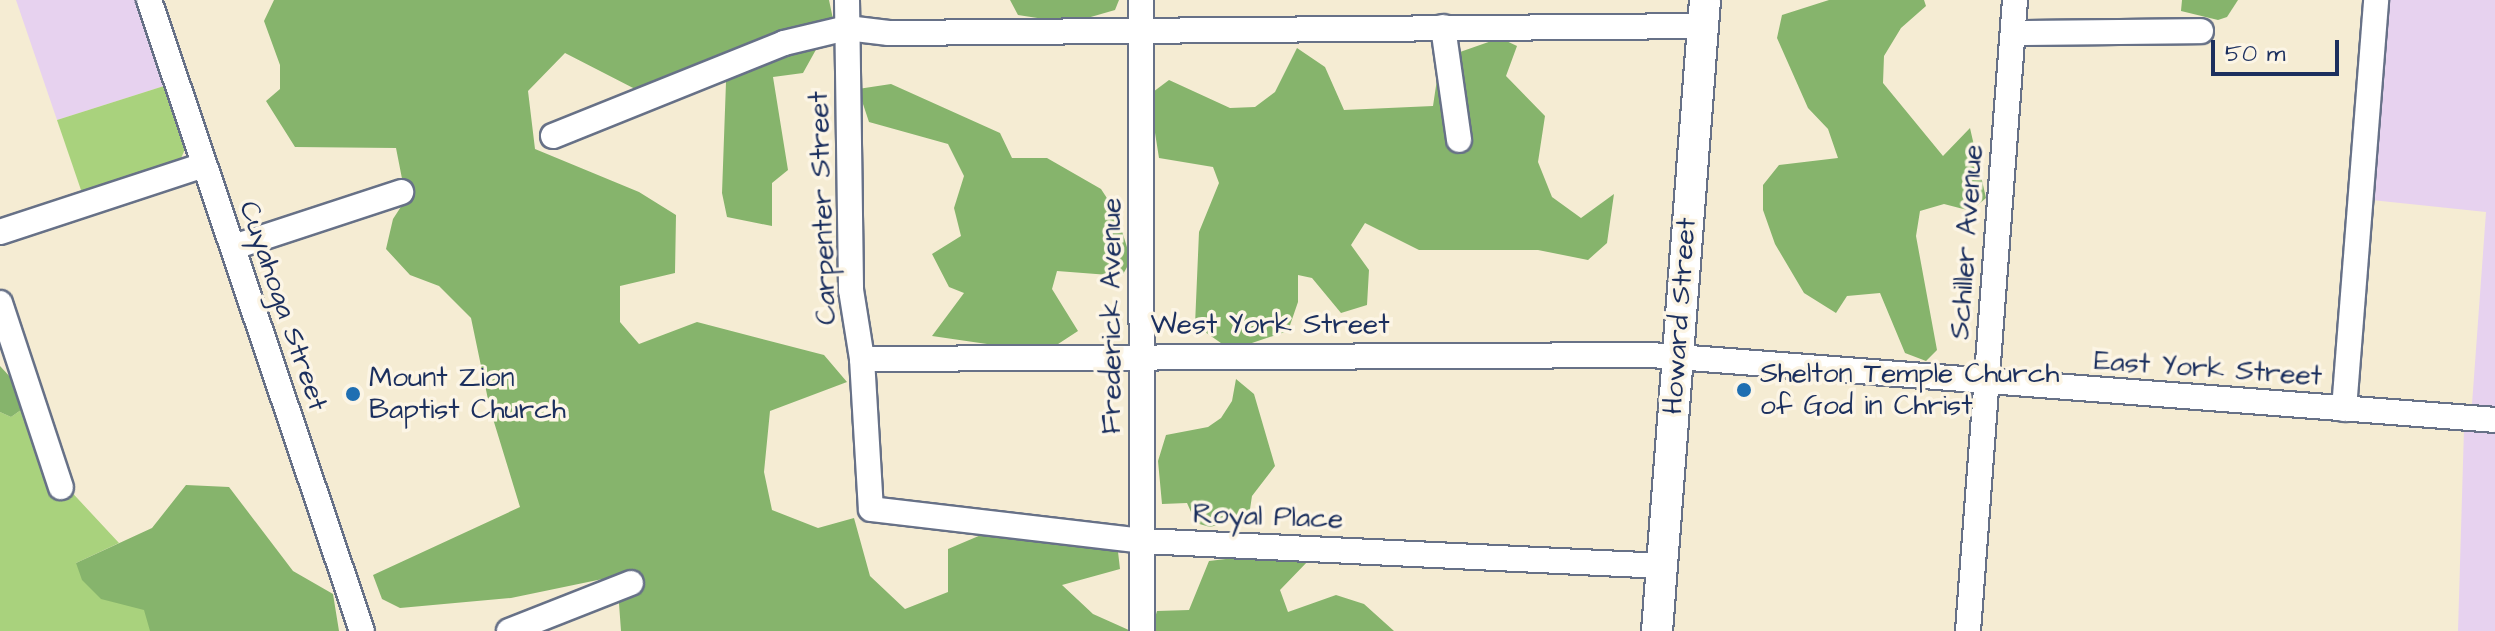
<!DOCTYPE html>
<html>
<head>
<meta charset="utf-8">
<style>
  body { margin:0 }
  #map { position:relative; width:2495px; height:631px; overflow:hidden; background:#f5ecd3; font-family:"Architects Daughter",sans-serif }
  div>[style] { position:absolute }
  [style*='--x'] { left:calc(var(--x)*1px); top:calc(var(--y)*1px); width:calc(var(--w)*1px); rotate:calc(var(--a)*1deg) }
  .built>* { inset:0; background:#e7d2ef }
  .green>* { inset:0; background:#a9d27d }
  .forest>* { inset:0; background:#86b46c }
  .roads { filter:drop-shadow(2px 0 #677187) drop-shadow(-2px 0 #677187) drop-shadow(0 2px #677187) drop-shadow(0 -2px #677187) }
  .minor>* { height:24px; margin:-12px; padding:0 12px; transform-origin:12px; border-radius:12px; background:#fff }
  .major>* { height:30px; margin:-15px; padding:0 15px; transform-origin:15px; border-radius:15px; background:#fff }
  .dots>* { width:22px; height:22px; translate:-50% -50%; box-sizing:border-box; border:4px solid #fcf5e5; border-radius:50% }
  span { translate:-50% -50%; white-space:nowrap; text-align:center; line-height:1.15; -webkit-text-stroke:7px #fcf5e5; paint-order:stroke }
  .street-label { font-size:28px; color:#1b2f5e }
  .poi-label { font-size:28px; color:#1b2f5e }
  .left { translate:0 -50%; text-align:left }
  .scale { position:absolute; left:2211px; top:40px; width:128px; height:36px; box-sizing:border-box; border:4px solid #1b2f5e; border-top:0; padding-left:10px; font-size:24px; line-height:28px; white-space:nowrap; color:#1b2f5e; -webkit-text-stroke:6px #fcf5e5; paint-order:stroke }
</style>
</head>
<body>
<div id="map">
  <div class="built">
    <div style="clip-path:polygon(16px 0,140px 0,164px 86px,57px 120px)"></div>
    <div style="clip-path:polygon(2376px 0,2495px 0,2495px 420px,2471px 418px,2486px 212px,2362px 199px)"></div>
    <div style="clip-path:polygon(2464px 429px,2495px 430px,2495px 631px,2458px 631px)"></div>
  </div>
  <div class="green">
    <div style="clip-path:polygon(164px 86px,186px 147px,178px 165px,82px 193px,57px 120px)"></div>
    <div style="clip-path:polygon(21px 410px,65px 485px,119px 543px,76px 563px,267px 631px,0 631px,0 412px,11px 417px)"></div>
  </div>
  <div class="forest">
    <div style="clip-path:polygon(274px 0,829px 0,833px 19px,803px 73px,773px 77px,788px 170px,772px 183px,772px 226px,727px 217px,722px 193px,726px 82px,639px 91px,565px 53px,528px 91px,535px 149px,639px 192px,676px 215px,675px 273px,620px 286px,620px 322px,639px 344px,697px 322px,824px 355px,847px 382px,770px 411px,764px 472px,772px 510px,818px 528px,854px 518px,870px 576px,905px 609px,948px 592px,948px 549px,981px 535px,1117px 543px,1120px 569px,1062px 585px,1093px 614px,1131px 631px,621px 631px,617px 576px,511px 598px,400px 608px,382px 599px,373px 575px,520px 507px,490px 409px,471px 318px,439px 286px,410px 275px,386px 249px,393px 219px,406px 199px,396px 148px,295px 147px,266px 101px,280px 89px,280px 65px,264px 21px)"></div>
    <div style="clip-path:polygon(1010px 0,1119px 0,1115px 10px,1070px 23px,1018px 15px)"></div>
    <div style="clip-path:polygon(1829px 0,1924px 0,1926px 6px,1901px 28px,1884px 56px,1883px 83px,1943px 156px,1970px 128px,1986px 198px,1971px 211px,1944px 204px,1920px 211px,1916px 236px,1937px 350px,1926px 361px,1905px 353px,1880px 293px,1847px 296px,1836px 313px,1804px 293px,1775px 244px,1763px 210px,1763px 185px,1779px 165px,1838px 158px,1828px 129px,1808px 108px,1777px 38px,1782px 15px)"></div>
    <div style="clip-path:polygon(2182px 0,2238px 0,2227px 17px,2218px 20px,2181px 11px)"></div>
    <div style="clip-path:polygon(1500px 38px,1517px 46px,1506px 76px,1545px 116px,1538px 162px,1552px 197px,1581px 218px,1614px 194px,1607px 243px,1588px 260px,1538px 250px,1419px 250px,1365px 223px,1351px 245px,1369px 270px,1367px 305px,1341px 313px,1312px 278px,1298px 275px,1298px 302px,1288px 331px,1231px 350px,1195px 325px,1199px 232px,1219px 183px,1213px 167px,1159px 158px,1149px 95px,1169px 80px,1230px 108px,1255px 107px,1275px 92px,1297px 48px,1325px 67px,1344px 110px,1433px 106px,1440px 59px)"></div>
    <div style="clip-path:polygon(891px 84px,1000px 133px,1012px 158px,1047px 158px,1101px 189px,1116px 212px,1131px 260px,1122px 276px,1057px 271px,1052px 289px,1078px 331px,1055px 346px,1021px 349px,932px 336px,964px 293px,949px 287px,932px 254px,961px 236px,954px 208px,964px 176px,948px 144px,869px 122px,858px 89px)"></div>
    <div style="clip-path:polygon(0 366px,12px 379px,21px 410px,11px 417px,0 412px)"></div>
    <div style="clip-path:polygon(1236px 379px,1254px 394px,1275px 466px,1252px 496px,1249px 516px,1210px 527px,1196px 523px,1187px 503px,1162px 504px,1158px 461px,1166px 435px,1208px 427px,1221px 418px,1232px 401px)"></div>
    <div style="clip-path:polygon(186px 485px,229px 487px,293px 571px,333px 594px,339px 631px,150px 631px,144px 610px,101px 599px,82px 580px,76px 563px,152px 528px)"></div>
    <div style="clip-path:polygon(1251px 556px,1310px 559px,1280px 590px,1288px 612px,1336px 595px,1364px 604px,1394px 631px,1151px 631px,1157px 611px,1189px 610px,1209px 561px)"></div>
  </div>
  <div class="roads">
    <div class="minor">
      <div style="--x:149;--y:0;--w:666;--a:71.35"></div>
      <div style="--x:847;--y:0;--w:290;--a:89.2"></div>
      <div style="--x:851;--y:290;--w:70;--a:80.9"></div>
      <div style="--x:862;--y:359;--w:150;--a:86.6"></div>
      <div style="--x:871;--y:509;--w:274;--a:6.7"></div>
      <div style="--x:1143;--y:541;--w:522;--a:2.75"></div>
      <div style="--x:1141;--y:0;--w:631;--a:89.91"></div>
      <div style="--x:1443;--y:27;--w:114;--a:81.9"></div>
      <div style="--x:2014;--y:33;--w:187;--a:-0.6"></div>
      <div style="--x:553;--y:136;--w:249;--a:-21.9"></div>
      <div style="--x:784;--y:43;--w:65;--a:-13.4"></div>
      <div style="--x:847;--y:28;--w:42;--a:6.8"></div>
      <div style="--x:889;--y:33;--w:814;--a:-0.49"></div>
      <div style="--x:0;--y:232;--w:212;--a:-18.2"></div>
      <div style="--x:234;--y:247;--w:176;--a:-18.2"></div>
      <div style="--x:0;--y:303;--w:194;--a:71.7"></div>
      <div style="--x:862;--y:359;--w:789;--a:-0.29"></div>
      <div style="--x:1651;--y:355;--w:846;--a:4.4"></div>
      <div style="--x:2344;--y:409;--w:410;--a:-85.5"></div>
      <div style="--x:509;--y:631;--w:131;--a:-21.5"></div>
      <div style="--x:1968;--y:631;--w:633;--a:-85.74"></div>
    </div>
    <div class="major">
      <div style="--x:1657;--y:631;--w:633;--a:-85.65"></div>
    </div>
  </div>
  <div class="dots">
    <div style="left:1744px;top:390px;background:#1f6fb2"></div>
    <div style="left:353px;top:394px;background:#1f6fb2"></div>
  </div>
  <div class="street-label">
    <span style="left:823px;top:208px;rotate:-92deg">Carpenter Street</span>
    <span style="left:1967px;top:242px;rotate:-86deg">Schiller Avenue</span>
    <span style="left:283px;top:306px;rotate:71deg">Cuyahoga Street</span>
    <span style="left:1112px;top:316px;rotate:-90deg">Frederick Avenue</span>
    <span style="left:1680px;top:316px;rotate:-86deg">Howard Street</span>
    <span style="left:1270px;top:325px">West York Street</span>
    <span style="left:2208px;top:369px;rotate:4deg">East York Street</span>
    <span style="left:1268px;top:517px;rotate:2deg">Royal Place</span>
  </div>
  <div class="poi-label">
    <span class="left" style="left:1760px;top:390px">Shelton Temple Church<br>of God in Christ</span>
    <span class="left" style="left:369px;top:394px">Mount Zion<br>Baptist Church</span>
  </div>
  <div class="scale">50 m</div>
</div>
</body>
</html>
